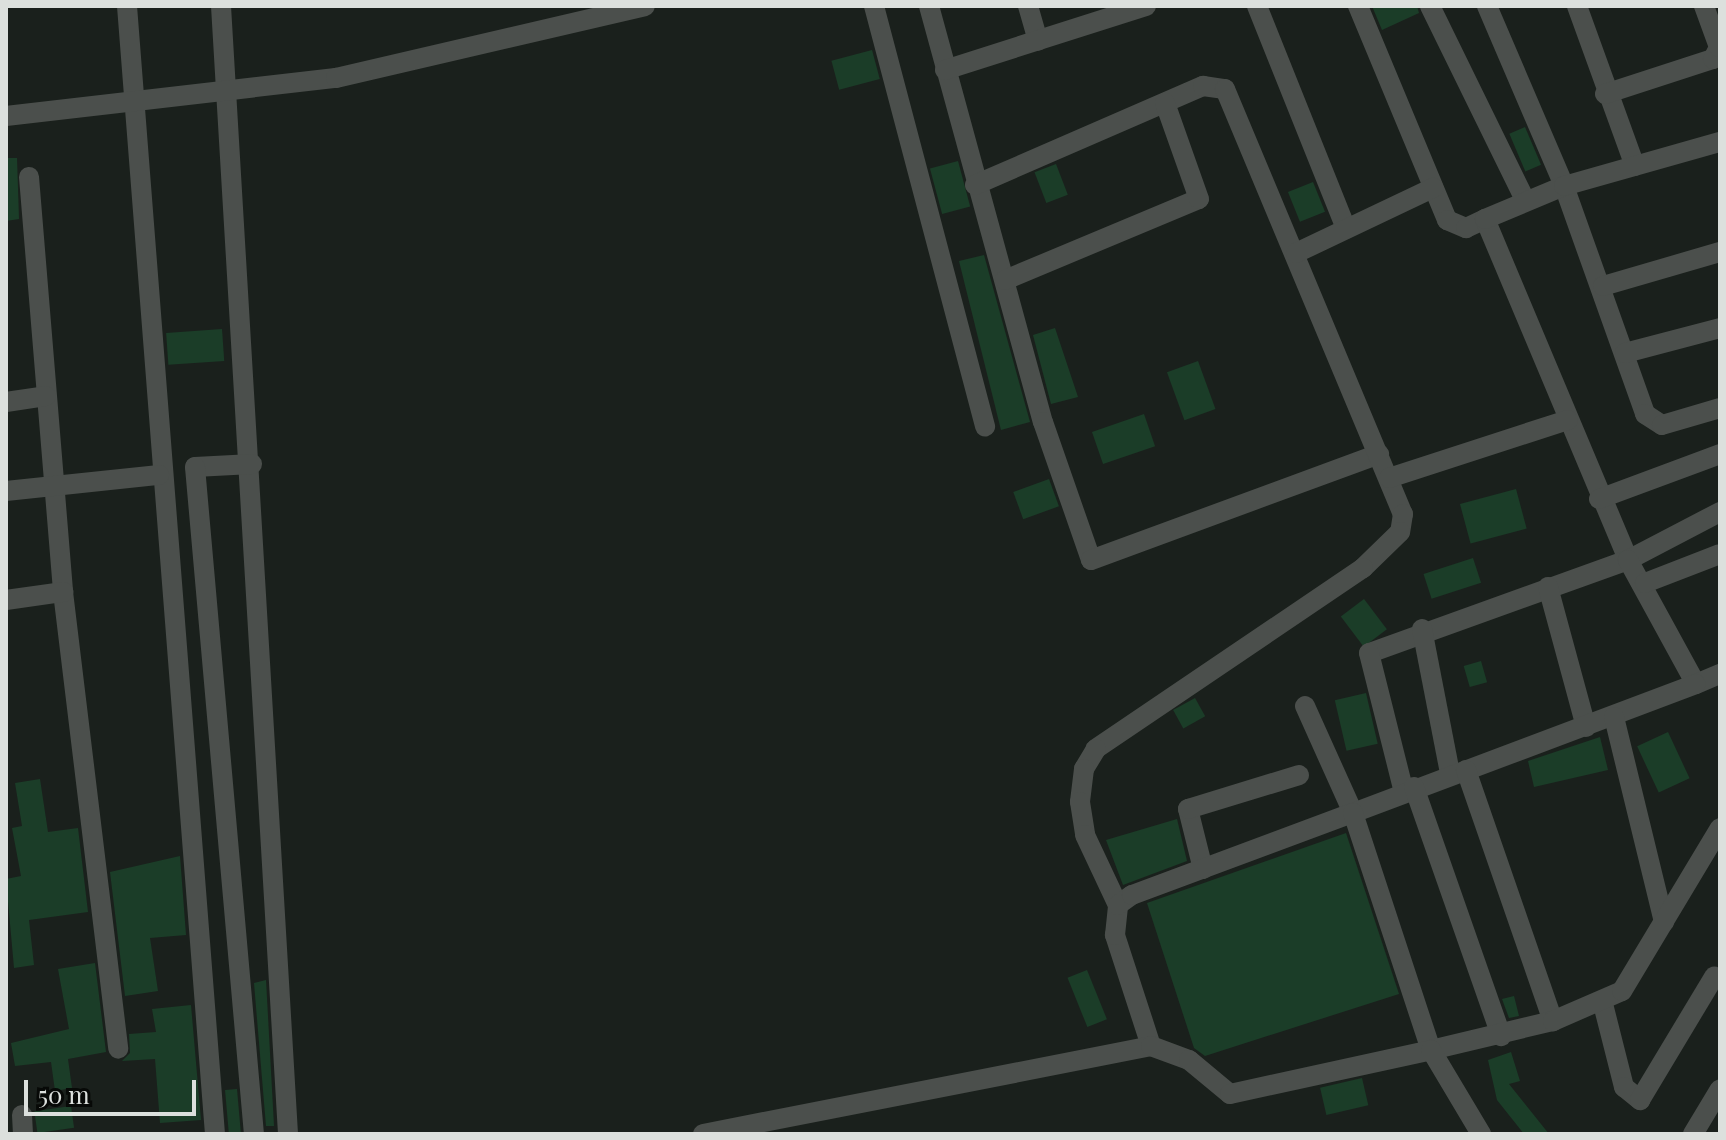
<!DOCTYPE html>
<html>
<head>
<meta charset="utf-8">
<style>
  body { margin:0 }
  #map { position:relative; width:1726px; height:1140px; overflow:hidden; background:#1a201c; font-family:"Playfair Display",serif }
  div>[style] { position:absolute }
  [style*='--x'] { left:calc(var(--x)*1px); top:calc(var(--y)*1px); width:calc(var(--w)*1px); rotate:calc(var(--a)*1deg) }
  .building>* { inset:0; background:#1b3d28; transform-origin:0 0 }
  .minor>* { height:20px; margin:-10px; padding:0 10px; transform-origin:10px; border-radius:10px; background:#4b4f4c }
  span { translate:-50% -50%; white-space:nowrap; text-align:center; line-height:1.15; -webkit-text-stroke:8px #070907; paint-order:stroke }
  .frame { position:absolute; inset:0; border:8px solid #dce0dd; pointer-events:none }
  .scale { position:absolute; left:24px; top:1080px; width:172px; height:36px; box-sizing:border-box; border:4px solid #dce0dd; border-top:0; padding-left:10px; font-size:24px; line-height:28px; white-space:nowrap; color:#dce0dd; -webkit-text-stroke:6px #070907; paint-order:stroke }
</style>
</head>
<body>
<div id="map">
  <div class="building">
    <div style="clip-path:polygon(1372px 6px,1417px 6px,1419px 13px,1382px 30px)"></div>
    <div style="left:872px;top:50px;width:30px;height:42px;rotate:75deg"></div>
    <div style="left:1525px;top:127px;width:41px;height:17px;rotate:67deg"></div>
    <div style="clip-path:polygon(6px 158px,17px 158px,19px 219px,6px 221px)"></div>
    <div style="left:958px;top:161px;width:47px;height:29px;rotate:75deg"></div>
    <div style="left:1056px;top:164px;width:33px;height:23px;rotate:69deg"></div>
    <div style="left:1313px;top:182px;width:32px;height:27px;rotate:68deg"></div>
    <div style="clip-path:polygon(984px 255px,1030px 422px,1001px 430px,959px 261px)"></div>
    <div style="clip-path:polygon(1055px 328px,1078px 397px,1051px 404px,1033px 335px)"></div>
    <div style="left:222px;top:329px;width:32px;height:56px;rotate:86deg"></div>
    <div style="left:1198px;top:361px;width:51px;height:33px;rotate:70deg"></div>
    <div style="left:1144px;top:414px;width:34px;height:55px;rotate:71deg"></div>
    <div style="left:1049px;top:479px;width:29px;height:38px;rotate:70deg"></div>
    <div style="left:1516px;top:489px;width:41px;height:58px;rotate:75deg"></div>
    <div style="left:1473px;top:558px;width:26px;height:52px;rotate:72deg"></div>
    <div style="left:1364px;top:599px;width:38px;height:29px;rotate:53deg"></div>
    <div style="left:1481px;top:661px;width:22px;height:18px;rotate:74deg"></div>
    <div style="left:1366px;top:693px;width:52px;height:32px;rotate:77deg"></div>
    <div style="left:1195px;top:698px;width:21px;height:25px;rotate:61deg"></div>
    <div style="left:1668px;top:732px;width:51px;height:34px;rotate:65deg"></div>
    <div style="clip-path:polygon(1600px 737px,1608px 770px,1534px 787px,1528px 761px)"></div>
    <div style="clip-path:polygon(40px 779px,48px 832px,78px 828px,88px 912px,29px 920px,34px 965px,14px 968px,6px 879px,21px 876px,12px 828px,22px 826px,15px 783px)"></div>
    <div style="clip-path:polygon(1177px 819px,1187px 861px,1123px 885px,1106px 840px)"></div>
    <div style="clip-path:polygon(1346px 833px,1399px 994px,1205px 1056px,1194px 1048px,1147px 903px)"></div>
    <div style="clip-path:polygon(180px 856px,186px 935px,150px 938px,158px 991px,125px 996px,110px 872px)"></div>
    <div style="clip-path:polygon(95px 963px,106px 1052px,68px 1059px,72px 1088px,55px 1091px,51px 1062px,15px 1066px,11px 1043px,69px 1029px,58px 969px)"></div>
    <div style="left:1087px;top:970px;width:53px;height:21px;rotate:68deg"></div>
    <div style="clip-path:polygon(266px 980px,274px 1126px,266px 1126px,254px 983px)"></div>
    <div style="clip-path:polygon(1514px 996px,1519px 1016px,1509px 1018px,1502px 999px)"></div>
    <div style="clip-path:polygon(191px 1005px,201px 1120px,160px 1123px,155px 1059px,122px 1061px,130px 1053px,129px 1034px,156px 1032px,152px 1009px)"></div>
    <div style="clip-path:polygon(1511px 1052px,1520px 1081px,1509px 1084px,1549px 1134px,1524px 1134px,1497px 1100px,1488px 1060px)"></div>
    <div style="left:1362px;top:1078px;width:28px;height:43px;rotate:77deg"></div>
    <div style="left:237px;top:1089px;width:45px;height:12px;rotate:85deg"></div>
    <div style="left:71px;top:1106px;width:22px;height:37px;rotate:82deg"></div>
  </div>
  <div class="minor">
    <div style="--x:127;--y:6;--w:1131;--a:85.54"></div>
    <div style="--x:221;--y:6;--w:1130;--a:86.6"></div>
    <div style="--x:874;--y:6;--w:435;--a:75.2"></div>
    <div style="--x:929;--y:6;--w:431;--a:74.7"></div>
    <div style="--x:1043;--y:422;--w:146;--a:70.8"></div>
    <div style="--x:1091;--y:560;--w:307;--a:-20.2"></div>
    <div style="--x:1028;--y:6;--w:36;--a:74"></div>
    <div style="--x:1257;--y:6;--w:240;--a:68.2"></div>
    <div style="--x:1358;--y:6;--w:232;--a:67.4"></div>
    <div style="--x:1447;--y:220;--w:21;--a:23"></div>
    <div style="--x:1466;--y:228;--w:21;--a:-25"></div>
    <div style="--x:1485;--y:219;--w:370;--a:67.2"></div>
    <div style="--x:1628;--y:560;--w:275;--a:160.2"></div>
    <div style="--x:1369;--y:653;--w:143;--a:75.9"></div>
    <div style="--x:1430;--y:6;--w:216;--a:63.9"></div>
    <div style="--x:1487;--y:6;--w:196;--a:66.8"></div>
    <div style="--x:1564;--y:186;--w:242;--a:70.4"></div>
    <div style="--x:1645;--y:414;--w:20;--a:33"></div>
    <div style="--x:1662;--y:425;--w:60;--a:-16.3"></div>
    <div style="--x:1577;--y:6;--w:170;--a:70.1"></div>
    <div style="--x:945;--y:70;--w:211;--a:-17.7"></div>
    <div style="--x:1605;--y:94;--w:114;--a:-18"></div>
    <div style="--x:1713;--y:59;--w:13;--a:-63"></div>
    <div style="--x:1719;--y:47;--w:44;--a:-110.1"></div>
    <div style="--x:6;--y:116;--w:332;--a:-6.6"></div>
    <div style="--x:336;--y:78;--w:317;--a:-13.1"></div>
    <div style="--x:29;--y:177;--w:416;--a:85.3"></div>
    <div style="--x:63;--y:592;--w:460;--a:83.1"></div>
    <div style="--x:975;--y:185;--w:249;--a:-23.5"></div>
    <div style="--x:1203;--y:86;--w:22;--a:8"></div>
    <div style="--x:1225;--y:89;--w:461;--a:67.3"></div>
    <div style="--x:1403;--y:514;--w:18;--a:99"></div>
    <div style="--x:1400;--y:532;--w:52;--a:135.8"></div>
    <div style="--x:1363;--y:568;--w:323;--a:145.9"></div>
    <div style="--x:1096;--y:749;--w:23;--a:121"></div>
    <div style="--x:1084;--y:769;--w:33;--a:97"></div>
    <div style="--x:1080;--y:802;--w:33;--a:81"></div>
    <div style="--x:1085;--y:835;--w:77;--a:64.8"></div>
    <div style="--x:1485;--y:219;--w:86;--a:-22.7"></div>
    <div style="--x:1564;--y:186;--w:162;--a:-15.8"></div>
    <div style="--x:1296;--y:253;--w:152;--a:-25.4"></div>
    <div style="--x:1005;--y:280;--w:210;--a:-22.7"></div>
    <div style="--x:1199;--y:199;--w:102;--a:-109.5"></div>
    <div style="--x:1603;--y:286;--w:122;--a:-16.2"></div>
    <div style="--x:1625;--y:353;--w:98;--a:-14.7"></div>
    <div style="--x:6;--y:402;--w:40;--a:-8.5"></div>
    <div style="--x:252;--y:464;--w:57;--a:177"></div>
    <div style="--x:195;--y:467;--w:670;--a:84.95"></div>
    <div style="--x:1389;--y:478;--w:188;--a:-18"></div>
    <div style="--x:6;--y:491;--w:154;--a:-6"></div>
    <div style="--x:1599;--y:499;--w:129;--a:-20.4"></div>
    <div style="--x:1720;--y:512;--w:104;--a:152.4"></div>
    <div style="--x:1628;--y:560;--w:141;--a:61.3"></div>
    <div style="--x:1696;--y:684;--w:26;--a:-23"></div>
    <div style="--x:1645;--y:583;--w:80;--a:-21.1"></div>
    <div style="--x:1548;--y:587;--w:145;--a:74.8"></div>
    <div style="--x:6;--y:600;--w:58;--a:-8"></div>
    <div style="--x:1422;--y:629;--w:147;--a:79"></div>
    <div style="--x:1305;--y:706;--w:117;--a:65.8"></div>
    <div style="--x:1353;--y:813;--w:366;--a:-20.6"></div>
    <div style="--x:1614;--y:717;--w:211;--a:76.3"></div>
    <div style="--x:1466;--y:770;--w:266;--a:70.9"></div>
    <div style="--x:1414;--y:787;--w:264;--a:70.7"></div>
    <div style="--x:1203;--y:869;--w:62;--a:-104"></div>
    <div style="--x:1188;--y:809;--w:116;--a:-17"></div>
    <div style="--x:1603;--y:1004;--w:86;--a:75.8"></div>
    <div style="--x:1624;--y:1087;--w:21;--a:39"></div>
    <div style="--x:1640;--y:1100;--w:144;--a:-59"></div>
    <div style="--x:1151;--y:1046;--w:117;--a:-108"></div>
    <div style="--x:1115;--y:935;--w:30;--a:-84"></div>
    <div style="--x:1118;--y:905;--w:17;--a:-36"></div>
    <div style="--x:1132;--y:895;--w:236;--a:-20.4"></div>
    <div style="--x:1353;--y:813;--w:250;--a:71.8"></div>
    <div style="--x:1431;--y:1050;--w:125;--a:-13.4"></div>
    <div style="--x:1553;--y:1021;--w:75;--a:-23.5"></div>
    <div style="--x:1622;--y:991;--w:190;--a:-59"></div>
    <div style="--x:22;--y:1115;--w:19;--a:87"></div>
    <div style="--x:703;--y:1134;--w:457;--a:-11.1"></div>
    <div style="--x:1151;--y:1046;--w:40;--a:20.2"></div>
    <div style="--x:1189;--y:1060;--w:53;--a:39.7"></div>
    <div style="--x:1230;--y:1094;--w:206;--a:-12.3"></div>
    <div style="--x:1431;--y:1050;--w:98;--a:59.2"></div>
    <div style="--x:1693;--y:1134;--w:52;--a:-59"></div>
  </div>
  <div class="frame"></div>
  <div class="scale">50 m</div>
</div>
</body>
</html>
